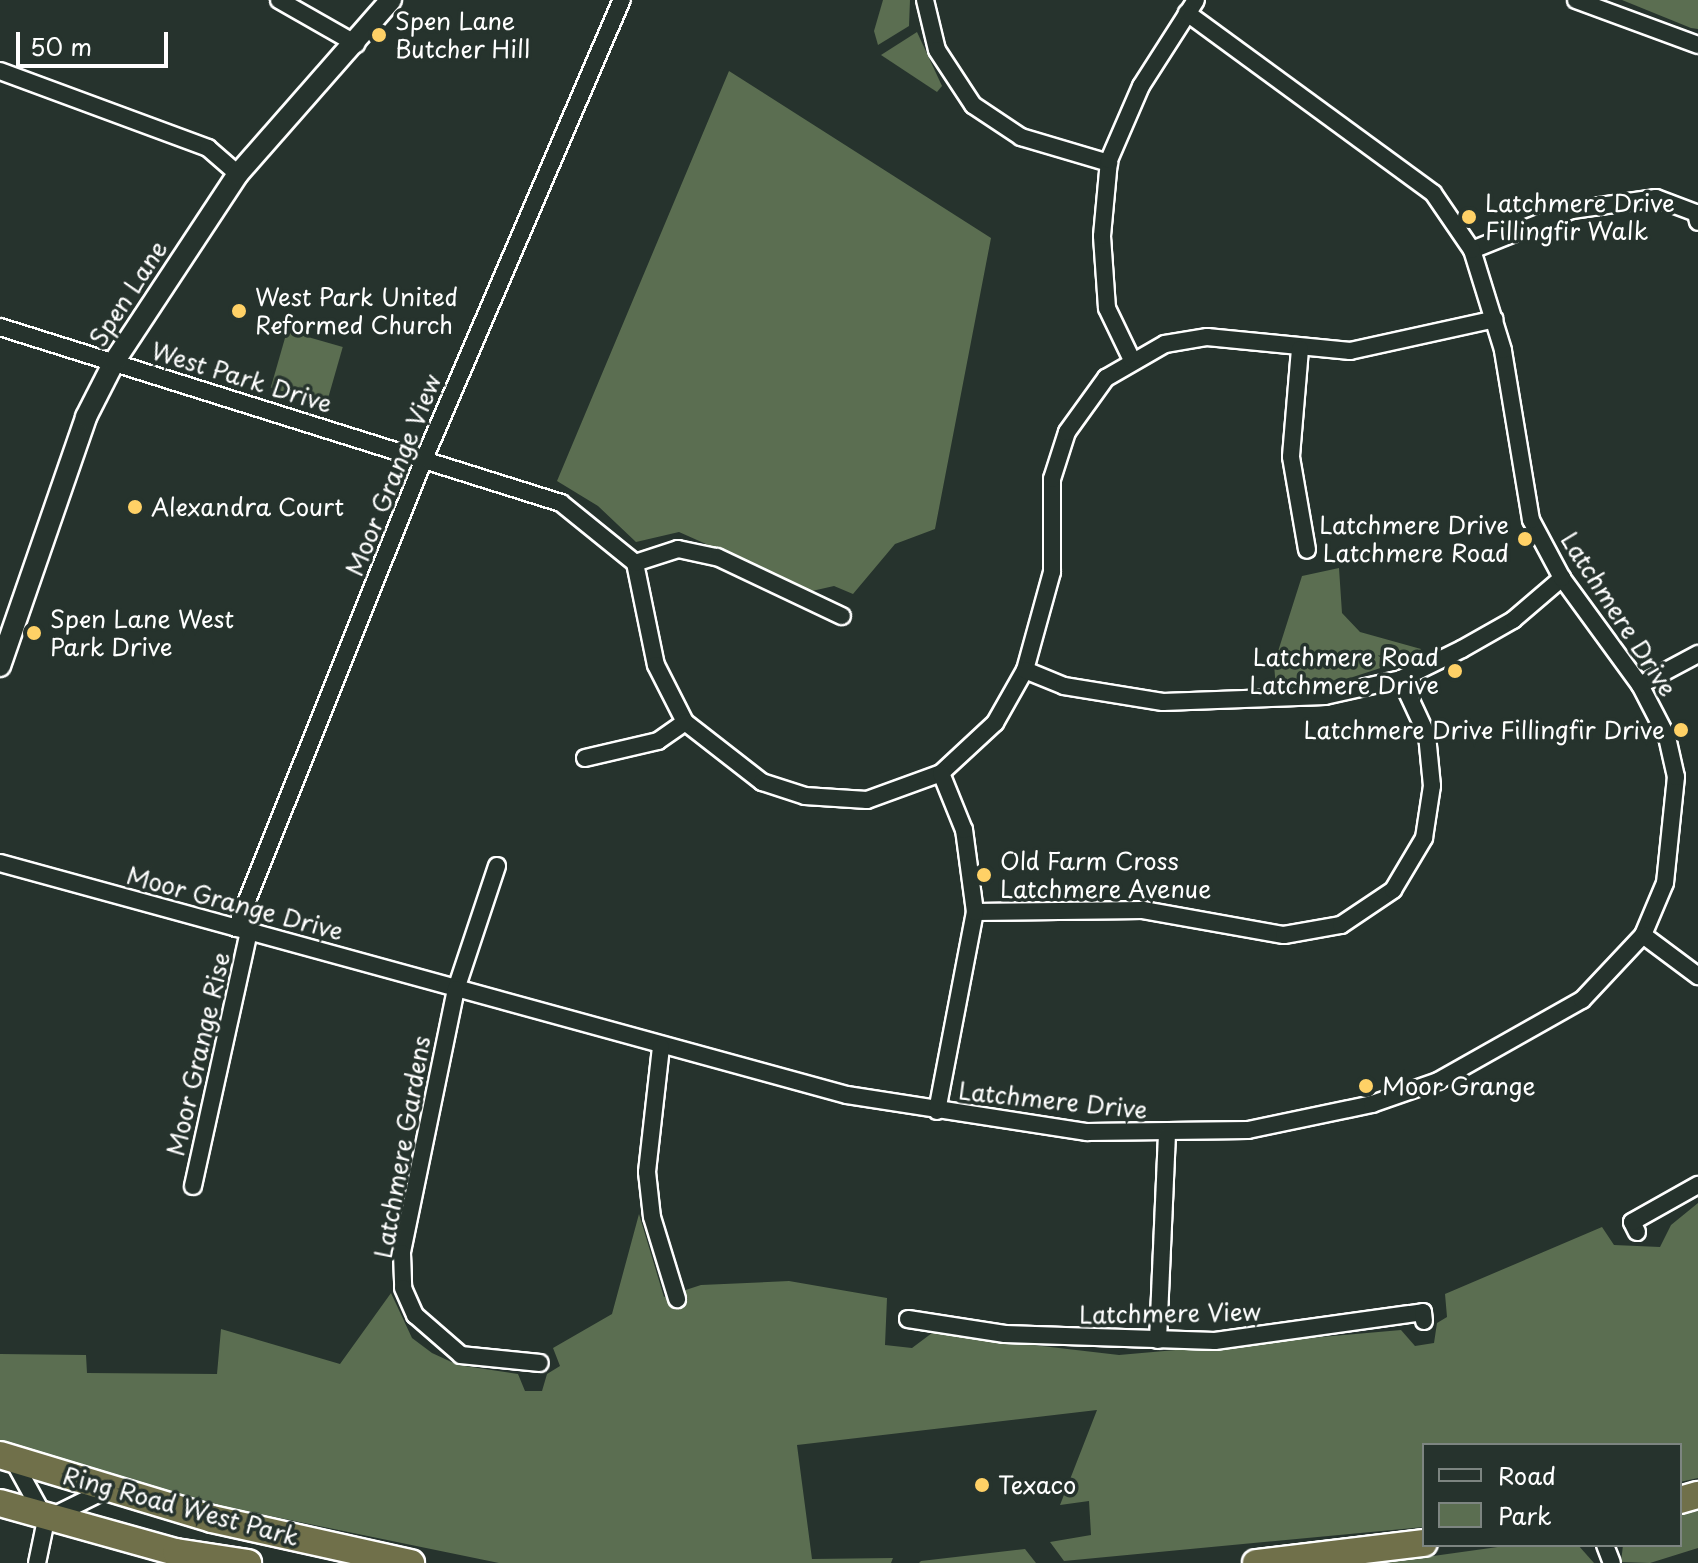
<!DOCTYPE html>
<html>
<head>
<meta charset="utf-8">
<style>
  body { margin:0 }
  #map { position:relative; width:1698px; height:1563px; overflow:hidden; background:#26332d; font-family:"Playpen Sans",sans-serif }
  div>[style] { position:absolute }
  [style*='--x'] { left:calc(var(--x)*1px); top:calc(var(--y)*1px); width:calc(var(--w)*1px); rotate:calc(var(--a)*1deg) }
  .green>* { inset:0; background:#5b6e51; transform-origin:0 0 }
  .roads { filter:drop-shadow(2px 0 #fff) drop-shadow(-2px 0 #fff) drop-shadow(0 2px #fff) drop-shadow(0 -2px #fff) }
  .minor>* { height:16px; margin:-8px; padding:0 8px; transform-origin:8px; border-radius:8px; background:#26332d }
  .tertiary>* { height:20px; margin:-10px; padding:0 10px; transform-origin:10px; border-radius:10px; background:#26332d }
  .trunk>* { height:26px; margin:-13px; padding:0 13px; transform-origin:13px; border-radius:13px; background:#70704a }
  .dots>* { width:22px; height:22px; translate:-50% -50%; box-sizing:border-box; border:4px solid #26332d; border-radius:50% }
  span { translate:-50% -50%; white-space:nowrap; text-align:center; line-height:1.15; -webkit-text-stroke:7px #26332d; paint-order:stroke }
  .poi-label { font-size:24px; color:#fff }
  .left { translate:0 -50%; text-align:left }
  .right { translate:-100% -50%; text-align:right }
  .street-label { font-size:24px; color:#fff }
  .legend { position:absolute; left:1422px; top:1443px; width:260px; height:104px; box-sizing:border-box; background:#26332d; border:2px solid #7d8581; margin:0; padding:10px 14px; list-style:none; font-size:24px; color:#fff }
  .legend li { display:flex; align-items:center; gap:16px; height:40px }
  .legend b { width:40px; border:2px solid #7d8581 }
  .scale { position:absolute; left:16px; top:32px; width:152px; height:36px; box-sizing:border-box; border:4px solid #fff; border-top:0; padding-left:10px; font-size:24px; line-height:28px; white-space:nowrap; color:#fff; -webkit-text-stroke:6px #26332d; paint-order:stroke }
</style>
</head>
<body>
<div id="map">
  <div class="green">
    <div style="clip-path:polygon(883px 0,910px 0,909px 26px,878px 45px,874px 31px)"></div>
    <div style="clip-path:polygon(1622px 0,1698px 0,1698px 29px,1691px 28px)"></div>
    <div style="clip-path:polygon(917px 32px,942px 86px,937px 92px,881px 55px)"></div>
    <div style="clip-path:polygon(729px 71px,991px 238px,935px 529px,895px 544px,853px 594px,834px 586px,812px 591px,679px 532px,636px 542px,598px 506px,557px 481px)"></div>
    <div style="left:287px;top:331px;width:58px;height:59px;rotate:16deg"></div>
    <div style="clip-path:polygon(1339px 568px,1342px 613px,1360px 632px,1421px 649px,1420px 655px,1350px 678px,1276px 689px,1274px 664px,1302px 576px)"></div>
    <div style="clip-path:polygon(1698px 1203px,1698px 1478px,1680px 1482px,1680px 1445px,1424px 1445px,1424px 1527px,1064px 1561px,1050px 1542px,1091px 1535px,1089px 1501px,1060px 1505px,1097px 1410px,797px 1445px,812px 1559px,893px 1558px,891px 1563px,499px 1563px,212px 1504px,0 1441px,0 1354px,86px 1355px,87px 1373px,217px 1374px,221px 1329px,340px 1364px,391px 1293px,412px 1338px,432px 1353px,458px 1365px,518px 1374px,525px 1391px,542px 1391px,547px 1374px,560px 1366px,553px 1348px,612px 1314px,639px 1214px,664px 1297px,701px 1285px,789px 1281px,887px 1298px,885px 1345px,912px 1348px,932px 1333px,1119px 1355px,1401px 1330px,1415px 1346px,1434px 1343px,1437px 1323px,1447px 1317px,1445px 1294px,1602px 1227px,1614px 1245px,1660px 1247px,1671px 1225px)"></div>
    <div style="clip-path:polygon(1698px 1511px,1698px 1548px,1650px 1563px,1621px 1562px,1623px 1545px,1680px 1545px,1680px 1515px)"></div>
    <div style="clip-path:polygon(1512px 1545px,1578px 1545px,1594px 1563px,1383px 1563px)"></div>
    <div style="clip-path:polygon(1025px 1549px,1036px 1563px,919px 1563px,921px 1561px)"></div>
  </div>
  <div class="roads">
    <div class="minor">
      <div style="--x:279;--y:0;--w:89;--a:29.7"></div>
      <div style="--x:925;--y:0;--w:51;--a:76.5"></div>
      <div style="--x:937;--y:50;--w:66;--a:56.8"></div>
      <div style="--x:973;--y:105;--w:58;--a:33.7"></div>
      <div style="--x:1021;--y:137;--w:92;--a:16.5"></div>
      <div style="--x:1576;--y:0;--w:130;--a:20.2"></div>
      <div style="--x:0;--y:71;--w:222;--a:20.3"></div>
      <div style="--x:208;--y:148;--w:40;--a:41"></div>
      <div style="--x:1472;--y:250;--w:108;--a:-21.8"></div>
      <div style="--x:1572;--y:210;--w:85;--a:-8.1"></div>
      <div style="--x:1656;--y:198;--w:43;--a:20.6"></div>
      <div style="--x:1696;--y:213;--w:9;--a:77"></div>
      <div style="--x:0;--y:327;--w:588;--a:17.42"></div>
      <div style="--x:561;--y:503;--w:95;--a:39"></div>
      <div style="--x:635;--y:563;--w:104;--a:78.4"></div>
      <div style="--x:656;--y:665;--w:64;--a:63"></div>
      <div style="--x:685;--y:722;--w:98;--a:37.9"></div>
      <div style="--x:762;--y:782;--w:45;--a:18"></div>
      <div style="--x:805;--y:796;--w:62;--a:3.7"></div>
      <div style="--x:867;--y:800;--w:79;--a:-20"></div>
      <div style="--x:941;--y:773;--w:74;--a:-42.8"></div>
      <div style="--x:995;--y:723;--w:61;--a:-60.5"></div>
      <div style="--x:1025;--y:670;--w:102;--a:-74.6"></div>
      <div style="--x:1052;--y:572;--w:93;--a:-90"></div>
      <div style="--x:1052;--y:479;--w:49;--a:-72.3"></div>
      <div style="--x:1067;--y:432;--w:67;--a:-54.2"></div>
      <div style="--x:1106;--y:378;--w:68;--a:-30"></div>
      <div style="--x:1165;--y:344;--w:43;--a:-9.5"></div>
      <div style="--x:1207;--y:337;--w:144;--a:5.6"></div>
      <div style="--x:1350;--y:351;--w:148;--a:-12.4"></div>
      <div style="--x:1300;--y:349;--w:108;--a:94.8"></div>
      <div style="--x:1291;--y:457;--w:94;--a:80.2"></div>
      <div style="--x:1132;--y:360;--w:58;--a:-115.7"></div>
      <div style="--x:1107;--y:308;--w:72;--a:-94"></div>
      <div style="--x:1102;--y:236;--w:76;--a:-84.7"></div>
      <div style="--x:1109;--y:160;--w:81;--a:-66.6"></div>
      <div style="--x:1141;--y:86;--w:102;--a:-57.4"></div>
      <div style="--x:635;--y:563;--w:45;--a:-18"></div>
      <div style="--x:678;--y:549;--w:40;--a:12"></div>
      <div style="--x:717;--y:557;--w:138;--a:25.3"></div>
      <div style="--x:1025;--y:670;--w:42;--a:22.3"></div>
      <div style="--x:1064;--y:686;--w:100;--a:9.2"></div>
      <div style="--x:1163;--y:702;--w:162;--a:-2.1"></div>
      <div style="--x:1325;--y:696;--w:78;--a:-12.6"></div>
      <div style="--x:1401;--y:679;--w:68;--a:-26.2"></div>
      <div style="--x:1462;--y:649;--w:59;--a:-29.6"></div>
      <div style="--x:1513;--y:620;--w:65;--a:-40.6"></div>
      <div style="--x:1640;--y:685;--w:66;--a:-28.1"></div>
      <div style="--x:585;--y:758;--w:75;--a:-13.1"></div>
      <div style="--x:658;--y:741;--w:33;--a:-35"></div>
      <div style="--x:0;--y:863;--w:878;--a:15.32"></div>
      <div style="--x:847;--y:1095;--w:243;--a:8.8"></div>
      <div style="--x:1087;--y:1132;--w:161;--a:-0.7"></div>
      <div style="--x:1248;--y:1130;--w:127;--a:-11.8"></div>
      <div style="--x:1372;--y:1104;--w:70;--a:-19.2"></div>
      <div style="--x:1438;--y:1081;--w:165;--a:-29.4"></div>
      <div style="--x:1582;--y:1000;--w:89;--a:-46.8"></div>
      <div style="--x:1643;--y:935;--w:56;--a:-67.1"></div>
      <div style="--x:1665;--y:883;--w:107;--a:-84.1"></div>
      <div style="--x:1676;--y:777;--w:41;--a:-102.7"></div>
      <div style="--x:1667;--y:737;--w:59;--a:-117.4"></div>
      <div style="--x:1640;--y:685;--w:132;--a:-126.1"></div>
      <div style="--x:1562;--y:578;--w:66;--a:-118.1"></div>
      <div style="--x:1531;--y:520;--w:172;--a:-99.4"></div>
      <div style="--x:1503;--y:350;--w:105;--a:-107.2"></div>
      <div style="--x:1472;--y:250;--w:69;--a:-124.4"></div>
      <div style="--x:1433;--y:193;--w:305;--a:-143.8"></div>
      <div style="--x:497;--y:866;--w:130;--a:108.4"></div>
      <div style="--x:456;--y:989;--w:269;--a:101.6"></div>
      <div style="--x:402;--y:1253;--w:35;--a:88"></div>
      <div style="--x:403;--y:1288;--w:30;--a:66"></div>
      <div style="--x:415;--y:1315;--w:61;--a:41"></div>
      <div style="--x:461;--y:1355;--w:79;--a:5.8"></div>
      <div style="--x:975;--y:912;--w:168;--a:-0.7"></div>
      <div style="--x:1143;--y:910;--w:143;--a:10.1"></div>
      <div style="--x:1284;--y:935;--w:58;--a:-10"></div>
      <div style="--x:1341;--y:925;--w:63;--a:-33.9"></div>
      <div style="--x:1393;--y:890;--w:61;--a:-59.2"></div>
      <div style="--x:1424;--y:838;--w:53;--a:-81.3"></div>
      <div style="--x:1432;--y:786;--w:51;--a:-95.6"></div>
      <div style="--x:1427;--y:735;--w:62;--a:-114.9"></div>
      <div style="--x:236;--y:928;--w:505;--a:-68.16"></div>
      <div style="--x:424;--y:459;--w:500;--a:-66.7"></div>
      <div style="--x:1643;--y:935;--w:69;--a:36.7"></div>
      <div style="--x:661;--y:1047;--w:126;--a:96.4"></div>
      <div style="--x:647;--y:1172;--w:45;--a:83.7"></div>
      <div style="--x:652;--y:1217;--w:86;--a:73"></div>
      <div style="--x:937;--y:1111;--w:203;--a:-79.2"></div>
      <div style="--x:975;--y:912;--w:83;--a:-97.6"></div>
      <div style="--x:964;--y:830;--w:61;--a:-112"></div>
      <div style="--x:193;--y:1186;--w:260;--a:-77.6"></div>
      <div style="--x:1637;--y:1232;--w:11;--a:-117"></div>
      <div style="--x:1632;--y:1222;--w:76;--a:-29.3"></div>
      <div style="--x:908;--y:1319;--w:98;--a:8.8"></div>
      <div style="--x:1005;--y:1334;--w:210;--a:1.9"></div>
      <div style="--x:1215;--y:1341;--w:210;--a:-7.9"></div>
      <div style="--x:1423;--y:1312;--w:9;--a:84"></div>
      <div style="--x:1158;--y:1340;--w:204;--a:-87.5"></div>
      <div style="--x:13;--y:1460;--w:68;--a:61.2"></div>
      <div style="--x:46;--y:1520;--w:44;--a:101.8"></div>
      <div style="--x:51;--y:1517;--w:64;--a:-26.2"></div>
      <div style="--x:1605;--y:1545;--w:19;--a:69"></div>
    </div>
    <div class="tertiary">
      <div style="--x:0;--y:666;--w:263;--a:-70.9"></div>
      <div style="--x:86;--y:417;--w:62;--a:-63"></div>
      <div style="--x:114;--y:362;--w:225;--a:-56.6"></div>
      <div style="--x:238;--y:174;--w:232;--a:-48.7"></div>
    </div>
    <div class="trunk">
      <div style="--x:0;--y:1455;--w:221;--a:16.8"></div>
      <div style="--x:212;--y:1519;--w:204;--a:12.5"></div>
      <div style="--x:1680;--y:1500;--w:19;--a:-16"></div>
      <div style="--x:0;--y:1503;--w:183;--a:15.6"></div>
      <div style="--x:176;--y:1552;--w:73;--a:8.7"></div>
      <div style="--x:1256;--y:1563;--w:169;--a:-6.8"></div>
    </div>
  </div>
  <div class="dots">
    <div style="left:379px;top:35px;background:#ffd166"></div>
    <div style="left:1469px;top:217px;background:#ffd166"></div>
    <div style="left:239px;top:311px;background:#ffd166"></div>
    <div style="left:135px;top:507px;background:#ffd166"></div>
    <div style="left:1525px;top:539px;background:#ffd166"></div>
    <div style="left:34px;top:633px;background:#ffd166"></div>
    <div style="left:1455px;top:671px;background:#ffd166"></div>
    <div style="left:1681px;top:730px;background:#ffd166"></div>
    <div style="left:984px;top:875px;background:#ffd166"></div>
    <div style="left:1366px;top:1086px;background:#ffd166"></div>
    <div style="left:982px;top:1485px;background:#ffd166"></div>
  </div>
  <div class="poi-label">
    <span class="left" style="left:395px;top:35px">Spen Lane<br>Butcher Hill</span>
    <span class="left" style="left:1485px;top:217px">Latchmere Drive<br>Fillingfir Walk</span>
    <span class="left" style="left:255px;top:311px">West Park United<br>Reformed Church</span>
    <span class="left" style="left:151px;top:507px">Alexandra Court</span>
    <span class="right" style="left:1509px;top:539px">Latchmere Drive<br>Latchmere Road</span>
    <span class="left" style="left:50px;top:633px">Spen Lane West<br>Park Drive</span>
    <span class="right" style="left:1439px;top:671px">Latchmere Road<br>Latchmere Drive</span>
    <span class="right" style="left:1665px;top:730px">Latchmere Drive Fillingfir Drive</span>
    <span class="left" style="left:1000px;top:875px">Old Farm Cross<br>Latchmere Avenue</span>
    <span class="left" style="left:1382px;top:1086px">Moor Grange</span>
    <span class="left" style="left:998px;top:1485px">Texaco</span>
  </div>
  <div class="street-label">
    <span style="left:128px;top:293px;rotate:-57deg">Spen Lane</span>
    <span style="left:242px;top:377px;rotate:17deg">West Park Drive</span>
    <span style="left:393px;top:475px;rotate:-68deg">Moor Grange View</span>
    <span style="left:1619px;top:614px;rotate:57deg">Latchmere Drive</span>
    <span style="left:235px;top:903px;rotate:15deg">Moor Grange Drive</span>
    <span style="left:198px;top:1054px;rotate:-77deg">Moor Grange Rise</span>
    <span style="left:1053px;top:1100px;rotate:6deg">Latchmere Drive</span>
    <span style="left:402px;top:1147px;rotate:-80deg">Latchmere Gardens</span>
    <span style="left:1170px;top:1313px;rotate:-1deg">Latchmere View</span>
    <span style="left:181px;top:1506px;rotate:15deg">Ring Road West Park</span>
  </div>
  <ul class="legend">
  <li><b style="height:10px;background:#26332d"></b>Road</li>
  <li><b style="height:22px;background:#5b6e51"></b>Park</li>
  </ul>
  <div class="scale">50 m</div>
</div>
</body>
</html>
